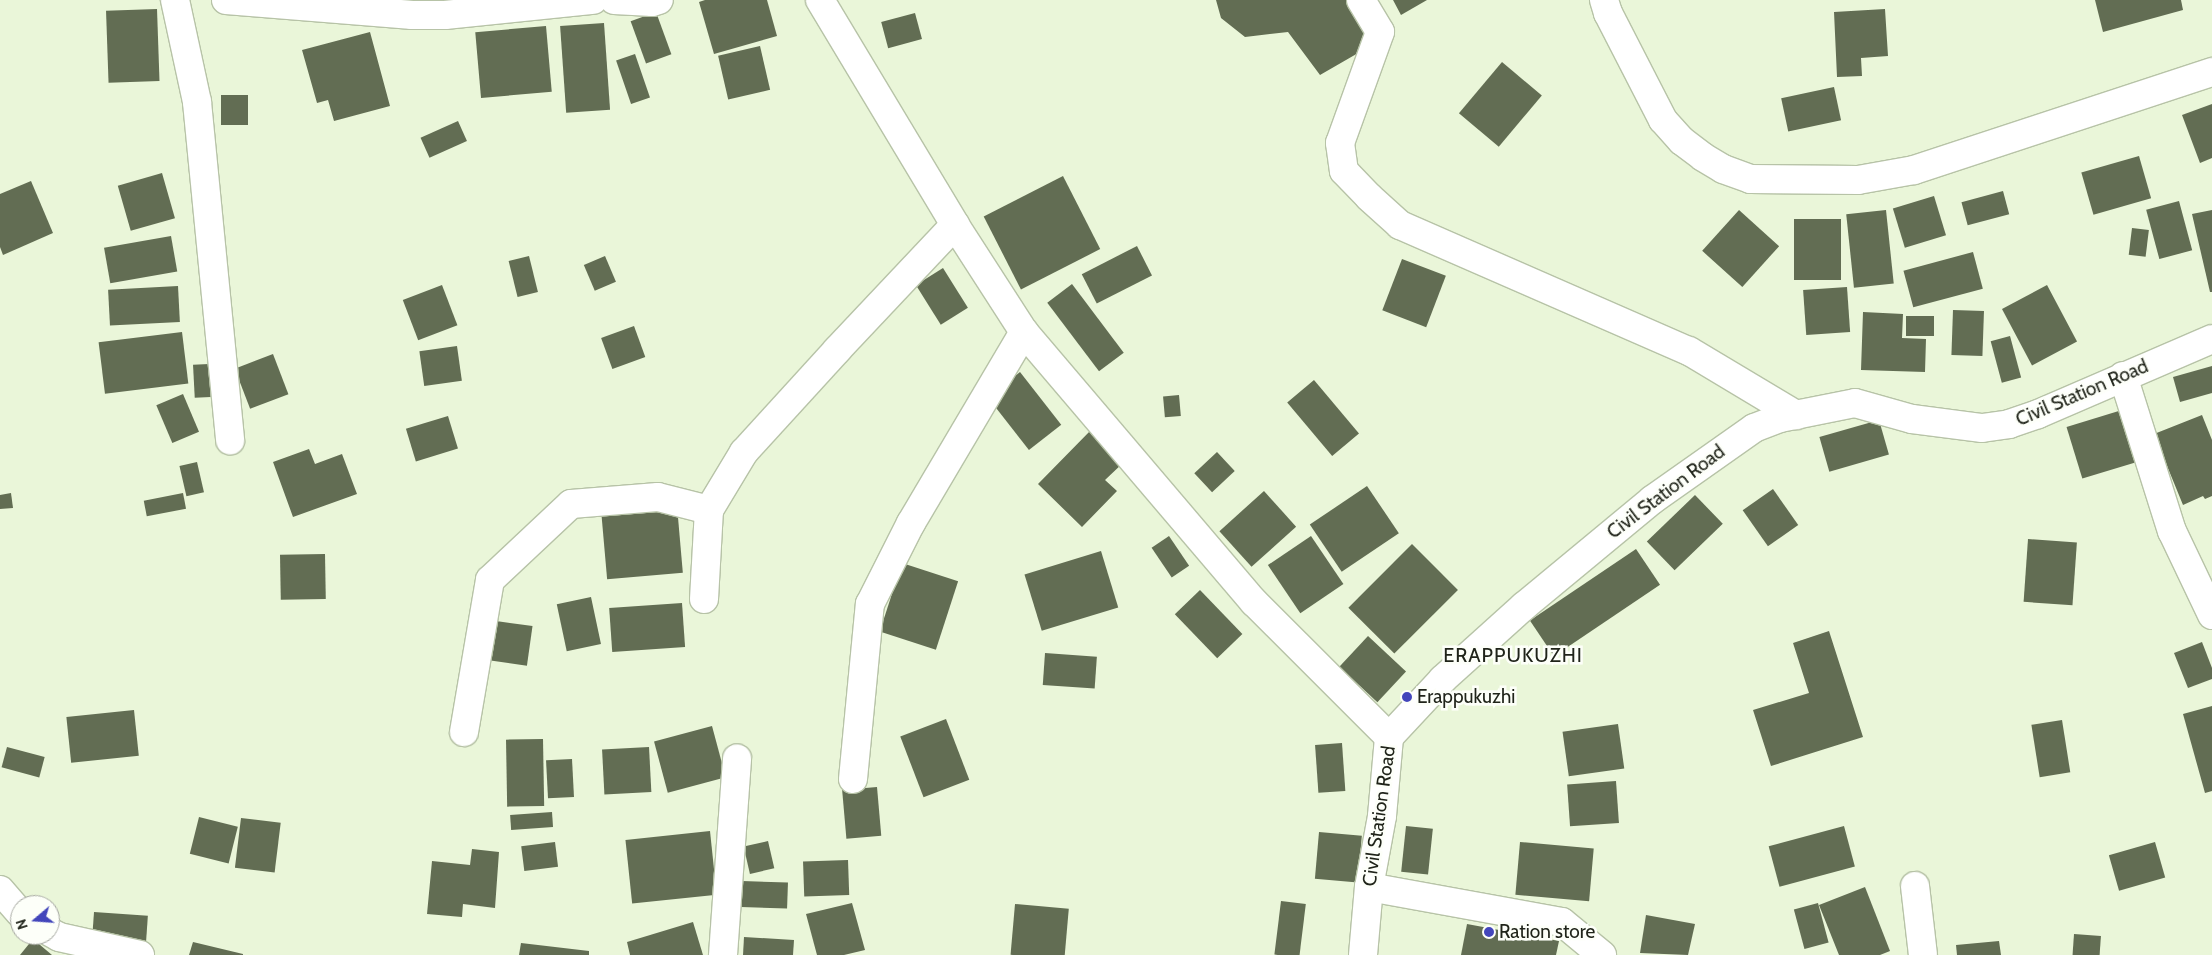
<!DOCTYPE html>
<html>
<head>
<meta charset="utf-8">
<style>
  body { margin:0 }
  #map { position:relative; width:2212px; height:955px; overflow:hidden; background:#eaf6d9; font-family:Cabin,sans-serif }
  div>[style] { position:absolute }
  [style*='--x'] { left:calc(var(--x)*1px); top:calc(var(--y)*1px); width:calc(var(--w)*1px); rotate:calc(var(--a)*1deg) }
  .building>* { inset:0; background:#626d53; transform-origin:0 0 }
  .roads { filter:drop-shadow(1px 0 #b7c3a7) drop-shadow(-1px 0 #b7c3a7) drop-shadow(0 1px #b7c3a7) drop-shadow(0 -1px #b7c3a7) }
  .street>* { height:28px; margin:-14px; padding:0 14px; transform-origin:14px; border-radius:14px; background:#fff }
  .secondary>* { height:28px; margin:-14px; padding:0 14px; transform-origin:14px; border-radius:14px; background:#fff }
  .dots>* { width:14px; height:14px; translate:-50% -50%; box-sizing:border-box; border:2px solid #fdfff9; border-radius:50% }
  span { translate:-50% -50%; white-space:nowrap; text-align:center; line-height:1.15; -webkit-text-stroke:5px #fdfff9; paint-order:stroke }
  .street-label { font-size:19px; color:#20241a }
  .poi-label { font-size:19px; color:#20241a }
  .left { translate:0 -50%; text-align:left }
  .neighbourhood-label { font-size:20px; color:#20241a; letter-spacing:1px }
  .north { position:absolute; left:10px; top:895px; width:50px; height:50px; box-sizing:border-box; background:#fdfff9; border:1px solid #a5a7a0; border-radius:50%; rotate:252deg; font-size:14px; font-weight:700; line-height:20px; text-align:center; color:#20241a }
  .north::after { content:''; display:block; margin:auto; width:18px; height:22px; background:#4346bb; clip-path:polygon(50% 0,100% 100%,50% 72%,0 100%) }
</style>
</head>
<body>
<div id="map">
  <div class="building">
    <div style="clip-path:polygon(705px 0,767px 0,777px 36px,714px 54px,699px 2px)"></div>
    <div style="clip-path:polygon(1216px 0,1346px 0,1372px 45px,1320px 75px,1288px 32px,1245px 37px,1221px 18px)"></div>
    <div style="clip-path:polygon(1393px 0,1427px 0,1401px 15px)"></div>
    <div style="clip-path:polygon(2095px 0,2181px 0,2183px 10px,2103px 32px)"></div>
    <div style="left:157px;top:9px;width:72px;height:51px;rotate:88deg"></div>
    <div style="clip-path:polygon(1885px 9px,1888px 56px,1861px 58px,1862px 76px,1837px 77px,1834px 12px)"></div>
    <div style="left:656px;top:12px;width:45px;height:27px;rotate:70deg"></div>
    <div style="left:915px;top:13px;width:27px;height:35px;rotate:75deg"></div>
    <div style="left:604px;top:23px;width:87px;height:44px;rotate:86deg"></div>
    <div style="left:546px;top:26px;width:66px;height:71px;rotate:85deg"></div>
    <div style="clip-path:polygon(370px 32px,390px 106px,334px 121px,328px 100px,317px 103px,302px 50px)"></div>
    <div style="left:760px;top:46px;width:45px;height:43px;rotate:77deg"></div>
    <div style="left:635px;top:54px;width:46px;height:20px;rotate:71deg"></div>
    <div style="left:1502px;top:62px;width:52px;height:67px;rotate:40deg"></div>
    <div style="left:1834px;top:87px;width:34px;height:54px;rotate:78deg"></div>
    <div style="left:221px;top:95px;width:27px;height:30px"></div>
    <div style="clip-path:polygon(2212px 104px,2212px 158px,2200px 163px,2182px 115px)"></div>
    <div style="left:458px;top:121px;width:22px;height:41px;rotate:66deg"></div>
    <div style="left:2139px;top:156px;width:44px;height:60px;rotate:74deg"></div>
    <div style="left:162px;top:173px;width:47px;height:46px;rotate:74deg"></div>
    <div style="left:1063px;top:176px;width:82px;height:89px;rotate:63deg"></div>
    <div style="clip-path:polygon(31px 181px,53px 233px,3px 255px,0 247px,0 194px)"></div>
    <div style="left:2003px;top:191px;width:24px;height:43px;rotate:75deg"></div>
    <div style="left:1934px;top:196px;width:41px;height:43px;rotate:73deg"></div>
    <div style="left:2179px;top:201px;width:51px;height:34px;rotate:75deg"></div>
    <div style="left:1739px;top:210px;width:54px;height:55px;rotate:42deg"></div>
    <div style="left:1886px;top:210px;width:74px;height:40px;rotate:84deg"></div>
    <div style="clip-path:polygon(2212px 210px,2212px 292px,2210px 292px,2192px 214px)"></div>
    <div style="left:1794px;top:219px;width:47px;height:61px"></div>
    <div style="left:2132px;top:228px;width:17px;height:27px;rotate:7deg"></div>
    <div style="left:171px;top:236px;width:36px;height:68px;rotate:80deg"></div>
    <div style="left:1137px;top:246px;width:33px;height:62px;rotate:63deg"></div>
    <div style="left:1973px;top:252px;width:38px;height:72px;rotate:75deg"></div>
    <div style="left:529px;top:256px;width:37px;height:21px;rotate:76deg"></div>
    <div style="left:605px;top:256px;width:28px;height:23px;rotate:67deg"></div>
    <div style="left:1402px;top:259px;width:47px;height:55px;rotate:21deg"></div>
    <div style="left:943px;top:268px;width:47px;height:32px;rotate:58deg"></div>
    <div style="left:1072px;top:284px;width:86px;height:31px;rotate:53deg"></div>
    <div style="left:442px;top:285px;width:43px;height:42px;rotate:69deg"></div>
    <div style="left:2047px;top:285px;width:64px;height:51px;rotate:62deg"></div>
    <div style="left:178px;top:286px;width:36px;height:70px;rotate:87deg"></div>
    <div style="left:1847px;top:287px;width:45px;height:44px;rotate:86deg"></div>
    <div style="left:1953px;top:310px;width:31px;height:45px;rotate:2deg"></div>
    <div style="clip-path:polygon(1863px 312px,1903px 314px,1902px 338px,1926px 339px,1925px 372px,1861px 370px)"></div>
    <div style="left:1906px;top:316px;width:28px;height:20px"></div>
    <div style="left:634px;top:326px;width:33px;height:35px;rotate:70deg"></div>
    <div style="left:182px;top:332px;width:52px;height:84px;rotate:83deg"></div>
    <div style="left:2010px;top:336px;width:43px;height:20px;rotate:75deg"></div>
    <div style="left:457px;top:346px;width:35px;height:38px;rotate:82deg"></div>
    <div style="left:273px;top:354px;width:43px;height:41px;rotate:69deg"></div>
    <div style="left:209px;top:364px;width:33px;height:16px;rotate:87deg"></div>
    <div style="clip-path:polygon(2212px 366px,2212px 393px,2180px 402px,2173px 377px)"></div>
    <div style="left:1020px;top:372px;width:67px;height:41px;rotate:52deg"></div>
    <div style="left:1314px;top:380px;width:70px;height:35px;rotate:50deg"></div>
    <div style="left:183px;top:394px;width:41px;height:29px;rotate:67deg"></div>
    <div style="left:1179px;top:395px;width:21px;height:16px;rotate:85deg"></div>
    <div style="left:2122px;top:410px;width:54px;height:58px;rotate:73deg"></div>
    <div style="clip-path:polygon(2202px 415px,2212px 440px,2212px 496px,2205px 499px,2203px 496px,2183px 505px,2154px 434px)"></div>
    <div style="left:448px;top:416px;width:34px;height:44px;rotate:73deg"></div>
    <div style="left:1879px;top:420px;width:36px;height:62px;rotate:74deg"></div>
    <div style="clip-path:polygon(1091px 430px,1124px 462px,1105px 480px,1117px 491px,1082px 527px,1038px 484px)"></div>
    <div style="clip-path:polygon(309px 449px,315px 464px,342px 454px,357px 494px,293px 517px,273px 462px)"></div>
    <div style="left:1217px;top:452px;width:26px;height:31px;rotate:47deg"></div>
    <div style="left:197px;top:462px;width:31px;height:18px;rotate:77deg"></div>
    <div style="left:1367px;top:486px;width:57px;height:69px;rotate:56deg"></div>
    <div style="left:1773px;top:489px;width:44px;height:37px;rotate:55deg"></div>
    <div style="left:1264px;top:491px;width:48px;height:60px;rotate:48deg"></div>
    <div style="clip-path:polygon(11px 493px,13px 508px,0 509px,0 495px)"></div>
    <div style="left:183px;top:493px;width:16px;height:40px;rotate:79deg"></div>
    <div style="left:1695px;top:495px;width:40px;height:67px;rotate:46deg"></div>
    <div style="left:677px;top:506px;width:67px;height:76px;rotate:85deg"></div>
    <div style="left:1169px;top:536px;width:36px;height:21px;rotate:56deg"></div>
    <div style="left:1311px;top:536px;width:58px;height:52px;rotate:56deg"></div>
    <div style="left:2028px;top:539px;width:49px;height:63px;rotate:4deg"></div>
    <div style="left:1412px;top:544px;width:65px;height:90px;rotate:45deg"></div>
    <div style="left:1636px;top:549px;width:43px;height:128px;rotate:56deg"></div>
    <div style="left:1101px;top:551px;width:59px;height:80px;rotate:73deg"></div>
    <div style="left:325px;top:554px;width:45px;height:45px;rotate:89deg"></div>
    <div style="left:902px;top:563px;width:59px;height:72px;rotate:18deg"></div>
    <div style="left:1200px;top:590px;width:61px;height:35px;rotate:46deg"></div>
    <div style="left:591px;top:597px;width:48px;height:35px;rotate:78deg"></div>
    <div style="left:682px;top:603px;width:44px;height:73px;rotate:86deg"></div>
    <div style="left:482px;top:619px;width:51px;height:40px;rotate:8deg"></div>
    <div style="clip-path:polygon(1829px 631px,1863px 737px,1771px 766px,1753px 710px,1809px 693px,1793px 643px)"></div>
    <div style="left:1368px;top:636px;width:52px;height:42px;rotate:43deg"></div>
    <div style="clip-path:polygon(2202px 642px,2212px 668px,2212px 679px,2188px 688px,2174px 653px)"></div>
    <div style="left:1045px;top:653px;width:52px;height:32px;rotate:4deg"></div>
    <div style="clip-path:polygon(2212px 706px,2212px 791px,2205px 793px,2183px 714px)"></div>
    <div style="left:134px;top:710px;width:46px;height:68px;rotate:84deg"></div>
    <div style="left:946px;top:719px;width:65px;height:49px;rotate:69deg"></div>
    <div style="left:2062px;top:720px;width:53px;height:31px;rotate:81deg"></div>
    <div style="left:1618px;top:724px;width:45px;height:56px;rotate:82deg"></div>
    <div style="left:712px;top:726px;width:53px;height:60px;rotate:75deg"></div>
    <div style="left:543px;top:739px;width:67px;height:37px;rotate:89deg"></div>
    <div style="left:1342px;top:743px;width:48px;height:27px;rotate:86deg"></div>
    <div style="left:7px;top:747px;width:39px;height:21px;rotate:15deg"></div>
    <div style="left:649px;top:747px;width:45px;height:47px;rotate:87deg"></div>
    <div style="left:572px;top:759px;width:38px;height:26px;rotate:87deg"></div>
    <div style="left:1616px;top:781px;width:42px;height:49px;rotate:86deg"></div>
    <div style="left:877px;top:787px;width:49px;height:35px;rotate:85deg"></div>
    <div style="left:552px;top:812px;width:15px;height:42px;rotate:86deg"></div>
    <div style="left:199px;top:817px;width:40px;height:38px;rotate:14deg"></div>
    <div style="left:241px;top:818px;width:40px;height:50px;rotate:7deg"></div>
    <div style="left:1406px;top:826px;width:27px;height:46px;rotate:6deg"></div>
    <div style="left:1844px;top:826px;width:42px;height:78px;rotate:75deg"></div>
    <div style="left:710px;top:831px;width:64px;height:85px;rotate:84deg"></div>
    <div style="left:1319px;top:832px;width:43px;height:47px;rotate:5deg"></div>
    <div style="left:768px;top:841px;width:28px;height:25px;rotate:77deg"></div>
    <div style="left:555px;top:842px;width:25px;height:34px;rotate:83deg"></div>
    <div style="left:1520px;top:842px;width:74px;height:53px;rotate:5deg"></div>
    <div style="left:2155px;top:842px;width:37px;height:48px;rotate:74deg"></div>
    <div style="clip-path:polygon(472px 849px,499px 852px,495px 908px,463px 904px,462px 917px,427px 914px,432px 861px,470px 865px)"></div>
    <div style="left:848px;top:860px;width:35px;height:45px;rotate:88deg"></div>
    <div style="left:742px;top:881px;width:46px;height:26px;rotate:2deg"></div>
    <div style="clip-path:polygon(1865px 887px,1890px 951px,1880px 955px,1839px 955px,1819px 905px)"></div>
    <div style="left:1281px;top:901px;width:25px;height:54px;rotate:7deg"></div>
    <div style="clip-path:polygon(852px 903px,865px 950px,844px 955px,817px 955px,806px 914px)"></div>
    <div style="left:1818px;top:903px;width:41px;height:25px;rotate:75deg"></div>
    <div style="left:1015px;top:904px;width:54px;height:51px;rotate:5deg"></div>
    <div style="left:94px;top:912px;width:54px;height:26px;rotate:4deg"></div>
    <div style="clip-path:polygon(1646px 915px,1695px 924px,1688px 955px,1640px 953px)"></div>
    <div style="clip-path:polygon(693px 922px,703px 955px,630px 955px,627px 942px)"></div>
    <div style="clip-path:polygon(1467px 924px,1559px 941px,1556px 955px,1461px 955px)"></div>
    <div style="left:2074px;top:934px;width:27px;height:21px;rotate:4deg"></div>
    <div style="clip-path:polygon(744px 937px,794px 940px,793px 955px,743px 955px)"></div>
    <div style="clip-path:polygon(33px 939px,52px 955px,20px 955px)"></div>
    <div style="clip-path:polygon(1999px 941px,2001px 955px,1957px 955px,1956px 945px)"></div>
    <div style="clip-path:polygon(193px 942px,243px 954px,243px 955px,189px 955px)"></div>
    <div style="clip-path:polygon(521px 943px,589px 951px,589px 955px,519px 955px)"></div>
  </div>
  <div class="roads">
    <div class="street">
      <div style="--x:175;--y:0;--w:104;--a:77.8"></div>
      <div style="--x:197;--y:102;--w:340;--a:84.4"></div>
      <div style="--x:226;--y:0;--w:187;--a:4.6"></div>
      <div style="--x:412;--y:15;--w:33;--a:0"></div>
      <div style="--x:445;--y:15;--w:149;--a:-5.8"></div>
      <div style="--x:614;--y:0;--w:38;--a:3"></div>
      <div style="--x:652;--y:2;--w:7;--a:-16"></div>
      <div style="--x:820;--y:0;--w:262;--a:59"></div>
      <div style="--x:955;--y:225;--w:127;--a:57.2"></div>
      <div style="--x:1024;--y:332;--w:355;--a:49.6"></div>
      <div style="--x:1254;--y:602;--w:191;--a:45"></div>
      <div style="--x:1361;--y:0;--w:37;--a:59"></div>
      <div style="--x:1380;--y:32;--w:118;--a:109.8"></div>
      <div style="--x:1340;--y:143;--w:28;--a:82"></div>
      <div style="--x:1344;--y:171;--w:36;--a:46"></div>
      <div style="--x:1369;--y:197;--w:42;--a:42.1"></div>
      <div style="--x:1400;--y:225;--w:315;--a:23.6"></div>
      <div style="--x:1689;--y:351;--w:125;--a:30.9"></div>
      <div style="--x:1604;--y:0;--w:14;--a:73"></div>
      <div style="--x:1608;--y:13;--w:120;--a:62.8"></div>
      <div style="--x:1663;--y:120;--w:28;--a:48"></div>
      <div style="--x:1682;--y:141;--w:26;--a:37"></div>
      <div style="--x:1703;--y:157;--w:23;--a:31"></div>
      <div style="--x:1723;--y:169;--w:29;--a:20"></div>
      <div style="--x:1750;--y:179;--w:108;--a:0.5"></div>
      <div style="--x:1858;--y:180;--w:57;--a:-10.1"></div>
      <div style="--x:1914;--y:170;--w:314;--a:-18.2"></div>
      <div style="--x:2123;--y:376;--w:163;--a:72.5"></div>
      <div style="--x:2172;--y:531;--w:93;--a:64.5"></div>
      <div style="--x:704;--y:599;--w:89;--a:-86.8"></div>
      <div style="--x:709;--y:510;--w:68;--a:-58.9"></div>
      <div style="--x:744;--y:452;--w:138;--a:-47.6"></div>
      <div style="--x:837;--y:350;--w:172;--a:-46.7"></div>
      <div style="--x:464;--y:732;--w:154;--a:-80.3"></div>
      <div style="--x:490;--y:580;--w:111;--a:-43.2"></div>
      <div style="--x:571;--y:504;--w:87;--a:-4.6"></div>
      <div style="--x:658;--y:497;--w:53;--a:14.3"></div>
      <div style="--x:853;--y:779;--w:176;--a:-84.5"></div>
      <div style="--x:870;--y:604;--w:91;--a:-63.2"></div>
      <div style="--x:911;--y:523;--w:222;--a:-59.4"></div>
      <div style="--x:1915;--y:886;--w:69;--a:83.4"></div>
      <div style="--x:1369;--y:887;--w:196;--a:10.3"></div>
      <div style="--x:1562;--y:922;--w:52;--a:39.5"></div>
      <div style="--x:0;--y:890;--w:30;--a:49"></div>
      <div style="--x:50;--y:932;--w:10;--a:29"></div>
      <div style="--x:59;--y:937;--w:83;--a:12.5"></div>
      <div style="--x:723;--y:955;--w:197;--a:-85.9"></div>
    </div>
    <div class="secondary">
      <div style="--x:1363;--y:955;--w:68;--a:-85"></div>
      <div style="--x:1369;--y:887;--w:72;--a:-79.6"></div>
      <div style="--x:1382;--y:816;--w:79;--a:-84.9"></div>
      <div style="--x:1389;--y:737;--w:79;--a:-47"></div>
      <div style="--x:1443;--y:679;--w:109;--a:-42"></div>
      <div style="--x:1524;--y:606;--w:166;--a:-39.6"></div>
      <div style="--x:1652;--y:500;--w:125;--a:-35.2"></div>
      <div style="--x:1754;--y:428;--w:28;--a:-21"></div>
      <div style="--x:1780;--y:418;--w:76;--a:-11.3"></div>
      <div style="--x:1855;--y:403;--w:59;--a:15.7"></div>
      <div style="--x:1912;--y:419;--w:71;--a:7.3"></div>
      <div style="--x:1982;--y:428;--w:27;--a:-8"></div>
      <div style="--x:2009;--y:424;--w:31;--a:-19"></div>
      <div style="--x:2038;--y:414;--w:189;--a:-23.3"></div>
    </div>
  </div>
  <div class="dots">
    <div style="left:1407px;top:697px;background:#4346bb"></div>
    <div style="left:1489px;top:932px;background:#4346bb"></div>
  </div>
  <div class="street-label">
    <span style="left:2082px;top:393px;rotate:-23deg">Civil Station Road</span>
    <span style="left:1666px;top:492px;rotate:-37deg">Civil Station Road</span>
    <span style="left:1379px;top:816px;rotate:-82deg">Civil Station Road</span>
  </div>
  <div class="poi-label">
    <span class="left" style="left:1417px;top:697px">Erappukuzhi</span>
    <span class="left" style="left:1499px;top:932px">Ration store</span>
  </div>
  <div class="neighbourhood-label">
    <span style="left:1513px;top:655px">ERAPPUKUZHI</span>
  </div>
  <div class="north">N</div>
</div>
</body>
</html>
